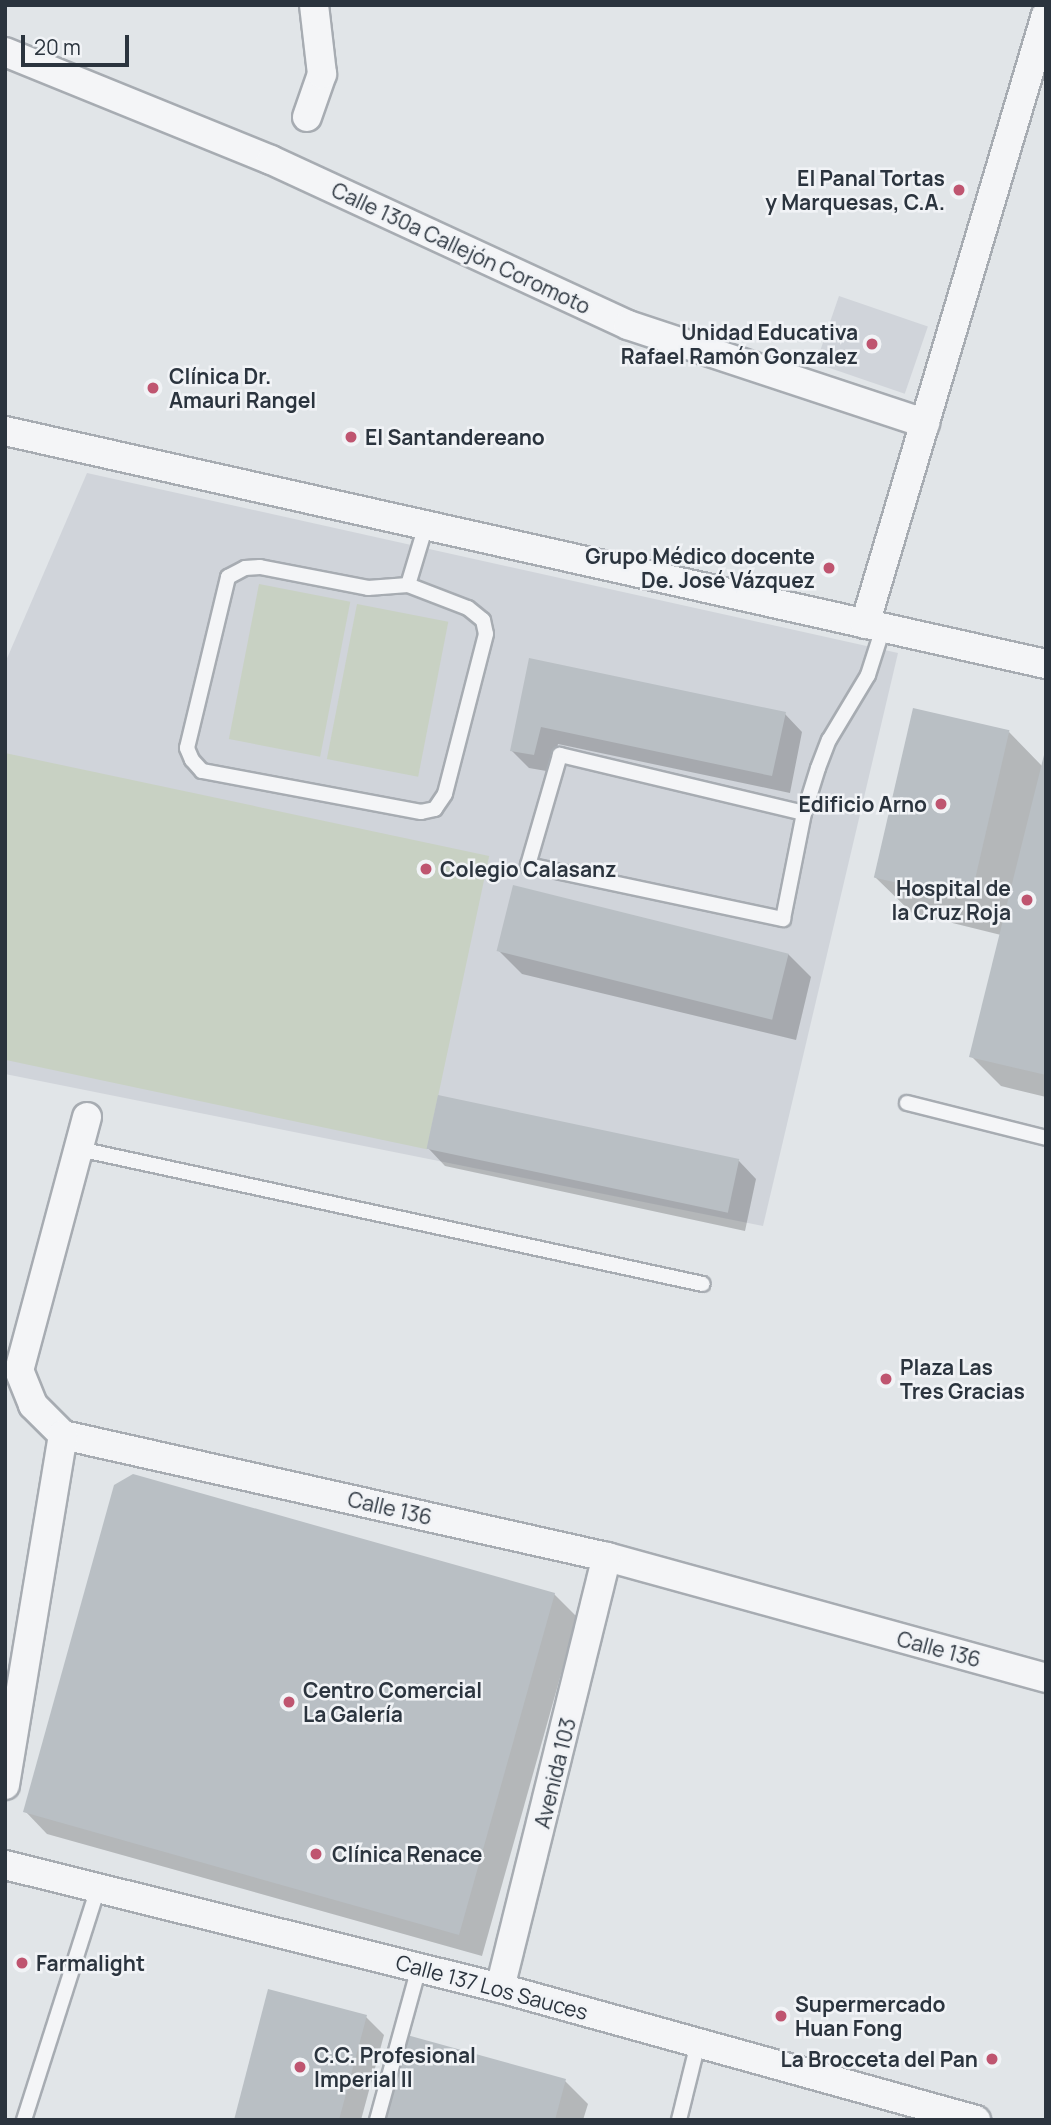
<!DOCTYPE html>
<html>
<head>
<meta charset="utf-8">
<style>
  body { margin:0 }
  #map { position:relative; width:1051px; height:2125px; overflow:hidden; background:#e1e5e8; font-family:Manrope,sans-serif }
  div>[style] { position:absolute }
  [style*='--x'] { left:calc(var(--x)*1px); top:calc(var(--y)*1px); width:calc(var(--w)*1px); rotate:calc(var(--a)*1deg) }
  .built>* { inset:0; background:#d0d4da; transform-origin:0 0 }
  .green>* { inset:0; background:#c8d1c3; transform-origin:0 0 }
  .shadow>* { inset:0; background:#0003 }
  .building>* { inset:0; background:#b9bfc4; transform-origin:0 0 }
  .roads { filter:drop-shadow(2px 0 #a7acb2) drop-shadow(-2px 0 #a7acb2) drop-shadow(0 2px #a7acb2) drop-shadow(0 -2px #a7acb2) }
  .lane>* { height:14px; margin:-7px; padding:0 7px; transform-origin:7px; border-radius:7px; background:#f4f5f7 }
  .street>* { height:28px; margin:-14px; padding:0 14px; transform-origin:14px; border-radius:14px; background:#f4f5f7 }
  .dots>* { width:19px; height:19px; translate:-50% -50%; box-sizing:border-box; border:4px solid #f1f3f6; border-radius:50% }
  span { translate:-50% -50%; white-space:nowrap; text-align:center; line-height:1.15; -webkit-text-stroke:5px #f1f3f6; paint-order:stroke }
  .poi-label { font-size:21px; color:#2b343e; font-weight:700 }
  .right { translate:-100% -50%; text-align:right }
  .left { translate:0 -50%; text-align:left }
  .street-label { font-size:21px; color:#2b343e }
  .frame { position:absolute; inset:0; border:7px solid #2b343e; pointer-events:none }
  .scale { position:absolute; left:21px; top:35px; width:108px; height:32px; box-sizing:border-box; border:4px solid #2b343e; border-top:0; padding-left:9px; font-size:21px; line-height:24px; white-space:nowrap; color:#2b343e; -webkit-text-stroke:5px #f1f3f6; paint-order:stroke }
</style>
</head>
<body>
<div id="map">
  <div class="built">
    <div style="left:839px;top:296px;width:94px;height:71px;rotate:19deg"></div>
    <div style="clip-path:polygon(87px 473px,898px 653px,763px 1226px,5px 1074px,5px 663px)"></div>
  </div>
  <div class="green">
    <div style="left:259px;top:584px;width:93px;height:158px;rotate:11deg"></div>
    <div style="left:357px;top:604px;width:93px;height:158px;rotate:11deg"></div>
    <div style="left:5px;top:753px;width:495px;height:300px;rotate:12deg"></div>
  </div>
  <div class="shadow">
    <div style="clip-path:polygon(531px 660px,785px 714px,802px 732px,790px 793px,558px 744px,552px 772px,529px 768px,511px 750px)"></div>
    <div style="clip-path:polygon(1009px 732px,1042px 766px,1046px 750px,1046px 1097px,1001px 1086px,971px 1056px,1001px 935px,912px 913px,875px 877px)"></div>
    <div style="clip-path:polygon(499px 951px,788px 954px,811px 977px,796px 1040px,522px 974px)"></div>
    <div style="clip-path:polygon(428px 1148px,739px 1161px,756px 1179px,745px 1231px,445px 1166px)"></div>
    <div style="clip-path:polygon(554px 1594px,577px 1617px,482px 1956px,47px 1834px,25px 1811px)"></div>
    <div style="clip-path:polygon(366px 2017px,384px 2035px,361px 2120px,235px 2120px)"></div>
    <div style="clip-path:polygon(565px 2081px,588px 2104px,583px 2120px,385px 2120px)"></div>
  </div>
  <div class="building">
    <div style="clip-path:polygon(529px 658px,786px 712px,772px 776px,541px 727px,534px 755px,510px 751px)"></div>
    <div style="left:913px;top:708px;width:99px;height:174px;rotate:13deg"></div>
    <div style="clip-path:polygon(1046px 747px,1046px 1075px,969px 1057px)"></div>
    <div style="left:513px;top:885px;width:284px;height:68px;rotate:14deg"></div>
    <div style="left:438px;top:1095px;width:308px;height:55px;rotate:12deg"></div>
    <div style="clip-path:polygon(133px 1474px,555px 1593px,459px 1935px,23px 1812px,114px 1485px)"></div>
    <div style="clip-path:polygon(268px 1989px,367px 2015px,339px 2120px,234px 2120px)"></div>
    <div style="clip-path:polygon(407px 2035px,566px 2079px,555px 2120px,384px 2120px)"></div>
  </div>
  <div class="roads">
    <div class="lane">
      <div style="--x:260;--y:567;--w:110;--a:11"></div>
      <div style="--x:368;--y:588;--w:40;--a:-4.3"></div>
      <div style="--x:408;--y:585;--w:64;--a:21"></div>
      <div style="--x:468;--y:608;--w:19;--a:39"></div>
      <div style="--x:483;--y:620;--w:14;--a:78"></div>
      <div style="--x:486;--y:634;--w:165;--a:104.4"></div>
      <div style="--x:445;--y:794;--w:18;--a:124"></div>
      <div style="--x:435;--y:809;--w:14;--a:168"></div>
      <div style="--x:421;--y:812;--w:223;--a:-169.4"></div>
      <div style="--x:202;--y:771;--w:15;--a:-132"></div>
      <div style="--x:192;--y:760;--w:13;--a:-113"></div>
      <div style="--x:187;--y:748;--w:176;--a:-76.5"></div>
      <div style="--x:228;--y:577;--w:19;--a:-28"></div>
      <div style="--x:245;--y:568;--w:15;--a:-4"></div>
      <div style="--x:408;--y:585;--w:63;--a:-73.3"></div>
      <div style="--x:804;--y:813;--w:251;--a:-166.6"></div>
      <div style="--x:560;--y:755;--w:115;--a:106.2"></div>
      <div style="--x:528;--y:865;--w:261;--a:12"></div>
      <div style="--x:783;--y:919;--w:108;--a:-78.8"></div>
      <div style="--x:804;--y:813;--w:47;--a:-72.7"></div>
      <div style="--x:818;--y:768;--w:30;--a:-69"></div>
      <div style="--x:829;--y:740;--w:76;--a:-59"></div>
      <div style="--x:868;--y:675;--w:49;--a:-72.3"></div>
      <div style="--x:907;--y:1103;--w:143;--a:14.1"></div>
      <div style="--x:79;--y:1149;--w:638;--a:12.21"></div>
      <div style="--x:24;--y:2120;--w:244;--a:-72.3"></div>
      <div style="--x:377;--y:2120;--w:158;--a:-74.6"></div>
      <div style="--x:679;--y:2120;--w:79;--a:-76.1"></div>
    </div>
    <div class="street">
      <div style="--x:5;--y:52;--w:287;--a:22.1"></div>
      <div style="--x:271;--y:160;--w:393;--a:24.8"></div>
      <div style="--x:628;--y:325;--w:313;--a:18.3"></div>
      <div style="--x:307;--y:117;--w:46;--a:-70.8"></div>
      <div style="--x:322;--y:74;--w:69;--a:-96.6"></div>
      <div style="--x:5;--y:431;--w:1067;--a:12.62"></div>
      <div style="--x:865;--y:624;--w:635;--a:-73.45"></div>
      <div style="--x:87;--y:1117;--w:262;--a:105"></div>
      <div style="--x:19;--y:1370;--w:38;--a:68"></div>
      <div style="--x:33;--y:1405;--w:42;--a:45"></div>
      <div style="--x:63;--y:1435;--w:558;--a:12.64"></div>
      <div style="--x:607;--y:1557;--w:455;--a:15.4"></div>
      <div style="--x:5;--y:1785;--w:355;--a:-80.6"></div>
      <div style="--x:5;--y:1865;--w:510;--a:13.95"></div>
      <div style="--x:500;--y:1988;--w:494;--a:15.5"></div>
      <div style="--x:500;--y:1988;--w:444;--a:-76.1"></div>
    </div>
  </div>
  <div class="dots">
    <div style="left:959px;top:190px;background:#bf5570"></div>
    <div style="left:872px;top:344px;background:#bf5570"></div>
    <div style="left:153px;top:388px;background:#bf5570"></div>
    <div style="left:351px;top:437px;background:#bf5570"></div>
    <div style="left:829px;top:568px;background:#bf5570"></div>
    <div style="left:941px;top:804px;background:#bf5570"></div>
    <div style="left:426px;top:869px;background:#bf5570"></div>
    <div style="left:1027px;top:900px;background:#bf5570"></div>
    <div style="left:886px;top:1379px;background:#bf5570"></div>
    <div style="left:289px;top:1702px;background:#bf5570"></div>
    <div style="left:316px;top:1854px;background:#bf5570"></div>
    <div style="left:22px;top:1963px;background:#bf5570"></div>
    <div style="left:781px;top:2016px;background:#bf5570"></div>
    <div style="left:992px;top:2059px;background:#bf5570"></div>
    <div style="left:300px;top:2067px;background:#bf5570"></div>
  </div>
  <div class="poi-label">
    <span class="right" style="left:945px;top:190px">El Panal Tortas<br>y Marquesas, C.A.</span>
    <span class="right" style="left:858px;top:344px">Unidad Educativa<br>Rafael Ramón Gonzalez</span>
    <span class="left" style="left:169px;top:388px">Clínica Dr.<br>Amauri Rangel</span>
    <span class="left" style="left:365px;top:437px">El Santandereano</span>
    <span class="right" style="left:815px;top:568px">Grupo Médico docente<br>De. José Vázquez</span>
    <span class="right" style="left:927px;top:804px">Edificio Arno</span>
    <span class="left" style="left:440px;top:869px">Colegio Calasanz</span>
    <span class="right" style="left:1011px;top:900px">Hospital de<br>la Cruz Roja</span>
    <span class="left" style="left:900px;top:1379px">Plaza Las<br>Tres Gracias</span>
    <span class="left" style="left:303px;top:1702px">Centro Comercial<br>La Galería</span>
    <span class="left" style="left:332px;top:1854px">Clínica Renace</span>
    <span class="left" style="left:36px;top:1963px">Farmalight</span>
    <span class="left" style="left:795px;top:2016px">Supermercado<br>Huan Fong</span>
    <span class="left" style="left:314px;top:2067px">C.C. Profesional<br>Imperial II</span>
    <span class="right" style="left:978px;top:2059px">La Brocceta del Pan</span>
  </div>
  <div class="street-label">
    <span style="left:461px;top:248px;rotate:25deg">Calle 130a Callejón Coromoto</span>
    <span style="left:390px;top:1508px;rotate:13deg">Calle 136</span>
    <span style="left:939px;top:1649px;rotate:15deg">Calle 136</span>
    <span style="left:555px;top:1773px;rotate:-76deg">Avenida 103</span>
    <span style="left:492px;top:1987px;rotate:15deg">Calle 137 Los Sauces</span>
  </div>
  <div class="frame"></div>
  <div class="scale">20 m</div>
</div>
</body>
</html>
